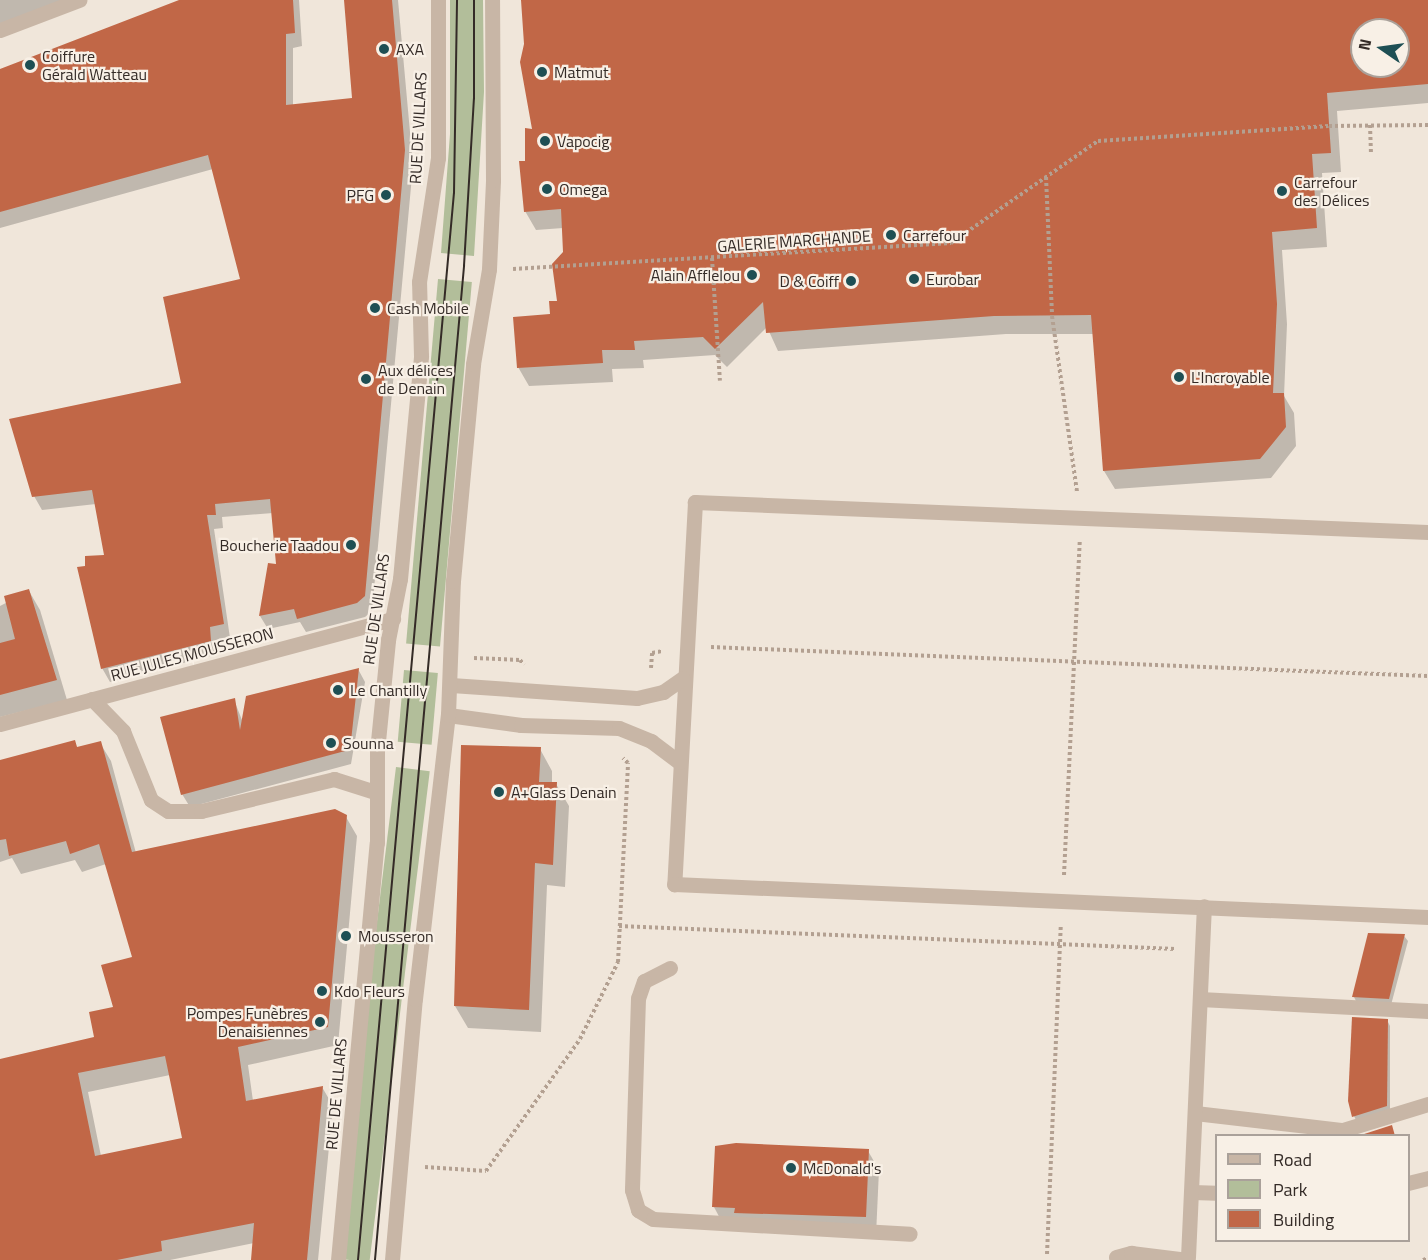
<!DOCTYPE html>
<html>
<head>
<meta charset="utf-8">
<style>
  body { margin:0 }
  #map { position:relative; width:1428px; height:1260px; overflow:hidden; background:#f0e6da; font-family:"Titillium Web",sans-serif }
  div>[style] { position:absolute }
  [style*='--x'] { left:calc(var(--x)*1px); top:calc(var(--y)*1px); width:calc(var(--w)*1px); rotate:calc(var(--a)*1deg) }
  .green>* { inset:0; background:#b2be9a; transform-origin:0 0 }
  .shadow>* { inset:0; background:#0003 }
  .building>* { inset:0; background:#c16747 }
  .path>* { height:4px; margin-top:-2px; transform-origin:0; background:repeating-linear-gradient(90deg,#b3a091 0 3px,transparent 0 6px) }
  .service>* { height:15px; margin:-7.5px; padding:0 7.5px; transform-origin:7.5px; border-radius:7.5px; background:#c8b6a6 }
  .minor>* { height:15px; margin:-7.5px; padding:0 7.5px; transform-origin:7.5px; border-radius:7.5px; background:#c8b6a6 }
  .tertiary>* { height:15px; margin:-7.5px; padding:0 7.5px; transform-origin:7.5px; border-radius:7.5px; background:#c8b6a6 }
  .tram>* { height:1.5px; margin:-0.75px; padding:0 0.75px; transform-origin:0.75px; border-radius:0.75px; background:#342b27 }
  .dots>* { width:16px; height:16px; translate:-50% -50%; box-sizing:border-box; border:3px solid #f8f0e6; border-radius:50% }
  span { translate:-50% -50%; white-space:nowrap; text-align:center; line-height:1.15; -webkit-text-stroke:4.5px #f8f0e6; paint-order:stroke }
  .poi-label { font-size:16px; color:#342b27 }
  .left { translate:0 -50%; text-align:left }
  .right { translate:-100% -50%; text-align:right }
  .street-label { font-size:16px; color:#342b27 }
  .legend { position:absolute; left:1215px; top:1134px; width:195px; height:108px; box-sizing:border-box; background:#f8f0e6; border:2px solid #aaa19a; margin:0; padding:8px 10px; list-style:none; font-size:18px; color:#342b27 }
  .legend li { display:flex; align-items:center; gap:12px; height:30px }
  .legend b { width:30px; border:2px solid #aaa19a }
  .north { position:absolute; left:1350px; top:18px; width:60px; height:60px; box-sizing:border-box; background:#f8f0e6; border:2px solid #aaa19a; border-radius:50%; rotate:283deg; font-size:16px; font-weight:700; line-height:24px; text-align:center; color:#342b27 }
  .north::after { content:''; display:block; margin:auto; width:21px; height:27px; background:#1e4f54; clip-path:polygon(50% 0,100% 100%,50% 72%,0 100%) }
</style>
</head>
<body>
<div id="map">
  <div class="green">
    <div style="clip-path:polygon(450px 0,483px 0,484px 92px,474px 256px,441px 253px,450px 134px)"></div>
    <div style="left:438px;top:279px;width:34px;height:366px;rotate:5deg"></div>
    <div style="left:404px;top:670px;width:34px;height:72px;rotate:5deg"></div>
    <div style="left:396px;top:767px;width:34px;height:495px;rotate:7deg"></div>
  </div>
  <div class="shadow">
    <div style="clip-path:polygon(0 0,66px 0,0 25px)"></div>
    <div style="clip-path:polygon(183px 0,299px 0,302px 46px,293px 48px,293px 105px,353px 100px,345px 0,398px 0,413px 165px,372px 611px,365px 617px,306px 632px,300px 622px,268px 629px,260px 616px,269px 565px,278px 566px,273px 513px,222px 517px,223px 528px,214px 529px,230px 638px,217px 641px,218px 654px,110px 682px,102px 668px,87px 568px,106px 556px,96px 504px,42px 510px,34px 496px,183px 384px,241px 280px,213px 169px,0 228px,0 71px)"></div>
    <div style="clip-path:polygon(evenodd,522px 0,1428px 0,1428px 103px,1337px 111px,1341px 172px,1322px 173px,1327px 247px,1282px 250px,1287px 324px,1284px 396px,1294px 413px,1296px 446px,1271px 478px,1115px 489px,1104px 471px,1094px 334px,1006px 334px,778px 351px,767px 327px,727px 367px,715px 355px,643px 360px,644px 368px,612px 369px,613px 382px,529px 386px,518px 367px,558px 302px,565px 252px,563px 228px,536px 230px,525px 211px,526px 163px,534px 130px,522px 0,1362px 30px,1398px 30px,1398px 66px,1362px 66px,1362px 30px)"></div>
    <div style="clip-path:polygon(29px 591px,40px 610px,67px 700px,0 717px,0 606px)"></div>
    <div style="clip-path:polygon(358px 669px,365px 682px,351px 764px,190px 807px,182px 794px,234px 700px,242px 720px)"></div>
    <div style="clip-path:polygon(evenodd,74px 742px,78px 749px,100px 743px,111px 761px,136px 853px,346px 817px,357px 836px,338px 1045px,248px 1065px,253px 1101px,322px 1087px,333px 1106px,318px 1260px,252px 1260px,254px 1243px,170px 1260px,0 1260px,0 1060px,95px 1038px,115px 1008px,134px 958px,106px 864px,82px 872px,75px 860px,21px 874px,12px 858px,0 862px,0 761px,74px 742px,170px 1075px,184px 1139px,101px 1156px,88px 1092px,170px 1075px)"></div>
    <div style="clip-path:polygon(540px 749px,552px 771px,552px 784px,556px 784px,569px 806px,565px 887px,547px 885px,541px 1032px,468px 1028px,455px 1006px)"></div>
    <div style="clip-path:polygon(1404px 936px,1408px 941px,1391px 1005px,1357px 1003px,1354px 997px)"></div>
    <div style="clip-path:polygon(1387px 1020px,1390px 1026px,1390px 1112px,1357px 1122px,1354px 1116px)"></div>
    <div style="clip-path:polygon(868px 1151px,879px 1170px,876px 1235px,724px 1226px,714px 1207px)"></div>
  </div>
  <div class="building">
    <div style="clip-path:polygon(179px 0,293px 0,295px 33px,286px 34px,286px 105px,352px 98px,344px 0,392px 0,405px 150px,365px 596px,357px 603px,297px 619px,294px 609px,259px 616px,268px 563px,276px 564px,270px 499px,215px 504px,216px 515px,207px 515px,224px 624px,210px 627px,211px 641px,101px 669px,77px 567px,85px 566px,85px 556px,104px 555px,92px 490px,32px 497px,9px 419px,181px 383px,163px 297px,240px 279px,208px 155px,0 212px,0 69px)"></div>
    <div style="clip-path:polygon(evenodd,521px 0,1428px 0,1428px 84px,1327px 93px,1331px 153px,1312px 154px,1317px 228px,1272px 232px,1277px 304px,1273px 393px,1284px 393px,1286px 427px,1260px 459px,1103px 471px,1091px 315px,994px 316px,766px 333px,763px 302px,715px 349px,703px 337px,634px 341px,635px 350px,602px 350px,603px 363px,517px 368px,513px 317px,550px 314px,549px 301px,557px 301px,552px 264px,563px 252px,561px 209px,524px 212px,519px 161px,525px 161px,525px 128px,532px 129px,520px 62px,524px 44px,521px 0,1362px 30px,1398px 30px,1398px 66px,1362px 66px,1362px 30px)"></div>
    <div style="clip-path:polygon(29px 589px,57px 680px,0 695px,0 643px,15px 639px,4px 596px)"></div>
    <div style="clip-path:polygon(359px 668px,351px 741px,345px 751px,181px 795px,160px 717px,235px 698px,240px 730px,246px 696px)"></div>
    <div style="clip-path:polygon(evenodd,75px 740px,77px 747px,101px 741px,132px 852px,335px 809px,347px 815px,328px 1027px,238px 1047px,246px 1101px,323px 1086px,307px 1260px,251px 1260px,254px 1223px,161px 1241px,162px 1251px,117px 1260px,0 1260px,0 1059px,94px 1037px,89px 1012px,113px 1007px,101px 965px,132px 957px,99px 844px,70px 854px,66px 841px,9px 856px,6px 839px,0 840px,0 760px,75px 740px,165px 1056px,182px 1138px,95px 1156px,78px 1073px,165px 1056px)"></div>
    <div style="clip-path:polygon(461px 745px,541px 747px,539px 782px,557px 782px,553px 865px,535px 863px,529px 1010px,454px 1006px)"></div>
    <div style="clip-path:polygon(1368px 933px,1405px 934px,1389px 999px,1352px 997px)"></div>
    <div style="clip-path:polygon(1352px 1017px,1388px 1019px,1387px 1106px,1352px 1117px,1348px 1101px)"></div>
    <div style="clip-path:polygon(1392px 1125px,1395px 1136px,1358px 1136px)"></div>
    <div style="clip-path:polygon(736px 1143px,869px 1149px,866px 1217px,734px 1213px,735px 1208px,712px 1207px,715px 1146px)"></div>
  </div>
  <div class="path">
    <div style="--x:1370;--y:125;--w:28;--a:88"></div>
    <div style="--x:1046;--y:177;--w:139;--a:87.5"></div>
    <div style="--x:1052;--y:316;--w:178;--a:81.9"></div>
    <div style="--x:712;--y:258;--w:123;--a:86.3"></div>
    <div style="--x:513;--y:269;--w:439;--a:-3.4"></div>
    <div style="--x:951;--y:243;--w:179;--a:-34.8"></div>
    <div style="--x:1098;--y:141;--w:231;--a:-3.7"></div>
    <div style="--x:1329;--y:126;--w:99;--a:-0.6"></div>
    <div style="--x:711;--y:647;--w:718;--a:2.32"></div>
    <div style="--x:474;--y:658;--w:46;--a:2.5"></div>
    <div style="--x:520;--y:660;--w:6;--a:51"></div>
    <div style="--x:651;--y:668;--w:15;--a:-86"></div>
    <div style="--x:652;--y:653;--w:10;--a:-11"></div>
    <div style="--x:1064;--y:875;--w:334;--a:-87.3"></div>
    <div style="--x:619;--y:926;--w:557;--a:2.36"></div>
    <div style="--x:425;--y:1167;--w:61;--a:3.8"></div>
    <div style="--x:486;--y:1171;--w:162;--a:-54.5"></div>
    <div style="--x:580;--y:1039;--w:86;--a:-63.7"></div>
    <div style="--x:618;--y:962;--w:199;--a:-87.1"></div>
    <div style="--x:628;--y:763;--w:7;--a:-135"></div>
    <div style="--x:1047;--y:1254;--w:329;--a:-87.6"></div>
    <div style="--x:1423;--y:1260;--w:5;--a:-22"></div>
  </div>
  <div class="service">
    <div style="--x:1428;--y:532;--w:734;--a:-177.66"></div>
    <div style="--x:695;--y:502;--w:383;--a:93.1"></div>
    <div style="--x:674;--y:884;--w:755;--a:2.51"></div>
    <div style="--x:451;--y:685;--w:186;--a:4"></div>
    <div style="--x:637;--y:698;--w:27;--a:-13"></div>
    <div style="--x:663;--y:692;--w:24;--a:-35"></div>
    <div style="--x:448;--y:715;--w:74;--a:7.8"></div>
    <div style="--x:521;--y:725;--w:98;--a:1.8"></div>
    <div style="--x:619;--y:728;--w:35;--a:22"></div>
    <div style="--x:651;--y:741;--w:35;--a:37"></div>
    <div style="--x:670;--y:968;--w:29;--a:153"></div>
    <div style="--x:644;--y:981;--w:18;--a:109"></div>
    <div style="--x:638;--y:998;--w:192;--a:91.8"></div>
    <div style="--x:632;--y:1190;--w:21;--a:73"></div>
    <div style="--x:638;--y:1210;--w:17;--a:31"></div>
    <div style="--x:653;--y:1219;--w:257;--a:3.3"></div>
    <div style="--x:1200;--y:999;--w:228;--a:3"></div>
    <div style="--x:1195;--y:1113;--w:149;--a:6.6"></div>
    <div style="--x:1343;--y:1130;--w:89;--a:-17"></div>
    <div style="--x:1408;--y:1183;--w:21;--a:-14"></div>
    <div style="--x:1192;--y:1192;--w:24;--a:2"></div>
    <div style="--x:1116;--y:1257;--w:16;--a:-15"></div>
    <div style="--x:1131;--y:1253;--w:57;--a:7"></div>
    <div style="--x:1188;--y:1257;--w:351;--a:-87.4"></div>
  </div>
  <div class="minor">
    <div style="--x:92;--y:699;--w:45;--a:45.9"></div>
    <div style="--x:123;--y:731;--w:74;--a:67.9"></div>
    <div style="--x:151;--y:800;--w:20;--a:33"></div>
    <div style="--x:168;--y:811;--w:33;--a:0"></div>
    <div style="--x:201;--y:811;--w:137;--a:-13.5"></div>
    <div style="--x:334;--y:779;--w:43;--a:17.6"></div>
    <div style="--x:0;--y:724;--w:407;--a:-15"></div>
  </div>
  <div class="tertiary">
    <div style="--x:0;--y:30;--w:85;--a:-20.8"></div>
    <div style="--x:338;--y:1260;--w:419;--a:-84.7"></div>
    <div style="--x:377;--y:843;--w:92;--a:-90"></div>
    <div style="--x:377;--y:751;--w:112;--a:-84.3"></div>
    <div style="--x:388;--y:640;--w:62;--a:-78.9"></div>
    <div style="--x:400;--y:579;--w:224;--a:-84.6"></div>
    <div style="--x:421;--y:356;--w:74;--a:-91.5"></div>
    <div style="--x:419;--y:282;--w:125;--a:-81.3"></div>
    <div style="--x:438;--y:158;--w:158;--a:-90"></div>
    <div style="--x:392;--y:1260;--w:262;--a:-85"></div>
    <div style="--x:415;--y:999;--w:286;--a:-83.4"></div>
    <div style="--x:448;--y:715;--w:134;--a:-87.9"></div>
    <div style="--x:453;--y:581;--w:218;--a:-84.7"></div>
    <div style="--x:473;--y:364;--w:96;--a:-80.4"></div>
    <div style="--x:489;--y:269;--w:89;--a:-87.4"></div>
    <div style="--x:493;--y:180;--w:180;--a:-90.3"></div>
  </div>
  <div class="tram">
    <div style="--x:358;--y:1260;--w:1071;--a:-84.86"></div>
    <div style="--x:454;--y:193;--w:193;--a:-89.1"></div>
    <div style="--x:375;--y:1260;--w:998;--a:-84.88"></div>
    <div style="--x:464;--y:266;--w:167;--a:-86.6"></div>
    <div style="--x:474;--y:99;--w:99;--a:-90"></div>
  </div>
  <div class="dots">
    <div style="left:384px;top:49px;background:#1e4f54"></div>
    <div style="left:30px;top:65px;background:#1e4f54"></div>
    <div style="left:542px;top:72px;background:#1e4f54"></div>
    <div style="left:545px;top:141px;background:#1e4f54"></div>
    <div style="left:547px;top:189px;background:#1e4f54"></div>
    <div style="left:1282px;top:191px;background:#1e4f54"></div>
    <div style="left:386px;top:195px;background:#1e4f54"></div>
    <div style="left:891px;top:235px;background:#1e4f54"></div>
    <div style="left:752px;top:275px;background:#1e4f54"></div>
    <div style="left:914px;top:279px;background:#1e4f54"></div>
    <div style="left:851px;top:281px;background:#1e4f54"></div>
    <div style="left:375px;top:308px;background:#1e4f54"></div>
    <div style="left:1179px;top:377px;background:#1e4f54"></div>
    <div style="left:366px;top:379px;background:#1e4f54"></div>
    <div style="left:351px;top:545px;background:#1e4f54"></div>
    <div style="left:338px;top:690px;background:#1e4f54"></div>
    <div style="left:331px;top:743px;background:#1e4f54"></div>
    <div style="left:499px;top:792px;background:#1e4f54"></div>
    <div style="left:346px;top:936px;background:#1e4f54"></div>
    <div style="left:322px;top:991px;background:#1e4f54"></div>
    <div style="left:320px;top:1022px;background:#1e4f54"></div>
    <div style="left:791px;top:1168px;background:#1e4f54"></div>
  </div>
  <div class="poi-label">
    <span class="left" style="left:396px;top:49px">AXA</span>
    <span class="left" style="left:42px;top:65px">Coiffure<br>Gérald Watteau</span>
    <span class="left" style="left:554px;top:72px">Matmut</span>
    <span class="left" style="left:557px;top:141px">Vapocig</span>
    <span class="left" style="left:1294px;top:191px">Carrefour<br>des Délices</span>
    <span class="left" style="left:559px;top:189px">Omega</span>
    <span class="right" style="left:374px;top:195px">PFG</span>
    <span class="left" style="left:903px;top:235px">Carrefour</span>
    <span class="right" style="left:740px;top:275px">Alain Afflelou</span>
    <span class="left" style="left:926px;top:279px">Eurobar</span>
    <span class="right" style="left:839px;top:281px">D &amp; Coiff</span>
    <span class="left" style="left:387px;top:308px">Cash Mobile</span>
    <span class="left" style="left:378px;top:379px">Aux délices<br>de Denain</span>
    <span class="left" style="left:1191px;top:377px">L'Incroyable</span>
    <span class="right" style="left:339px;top:545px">Boucherie Taadou</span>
    <span class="left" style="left:350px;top:690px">Le Chantilly</span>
    <span class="left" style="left:343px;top:743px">Sounna</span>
    <span class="left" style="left:511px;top:792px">A+Glass Denain</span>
    <span class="left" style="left:358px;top:936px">Mousseron</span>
    <span class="left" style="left:334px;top:991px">Kdo Fleurs</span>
    <span class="right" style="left:308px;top:1022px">Pompes Funèbres<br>Denaisiennes</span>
    <span class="left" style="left:803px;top:1168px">McDonald's</span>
  </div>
  <div class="street-label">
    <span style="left:418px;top:128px;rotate:-87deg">RUE DE VILLARS</span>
    <span style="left:794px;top:241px;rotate:-4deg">GALERIE MARCHANDE</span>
    <span style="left:376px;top:609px;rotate:-82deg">RUE DE VILLARS</span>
    <span style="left:192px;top:654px;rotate:-15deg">RUE JULES MOUSSERON</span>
    <span style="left:336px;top:1094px;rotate:-85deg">RUE DE VILLARS</span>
  </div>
  <ul class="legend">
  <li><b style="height:8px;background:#c8b6a6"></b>Road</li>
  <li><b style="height:16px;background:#b2be9a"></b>Park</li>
  <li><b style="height:16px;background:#c16747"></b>Building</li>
  </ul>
  <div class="north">N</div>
</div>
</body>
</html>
